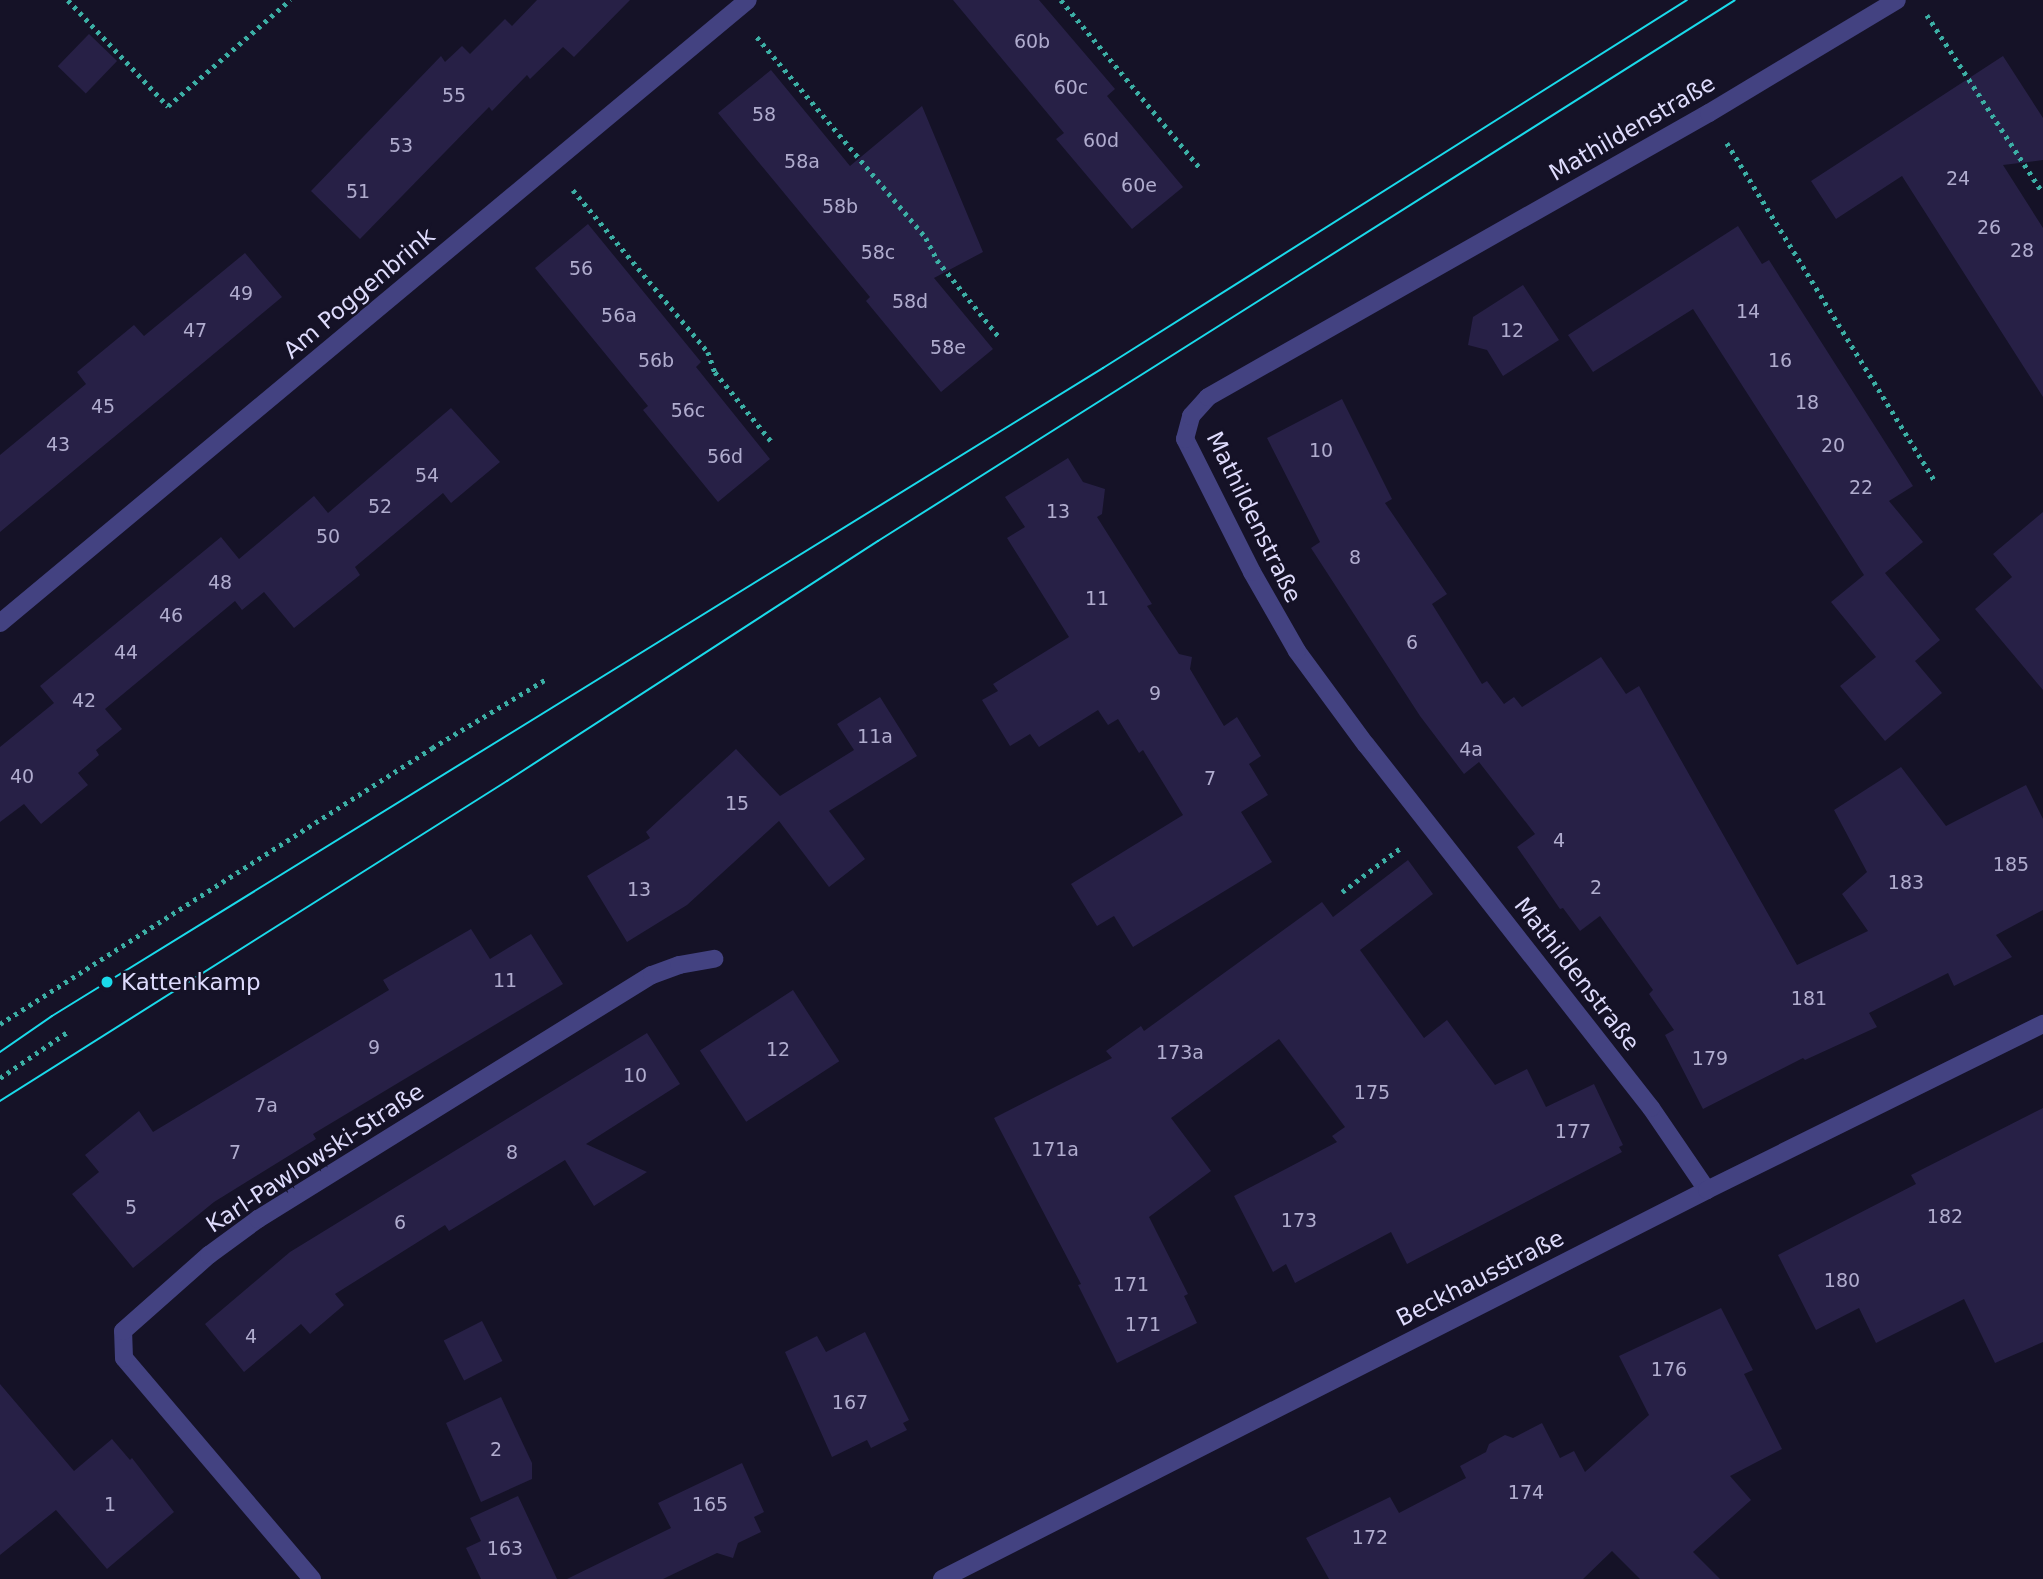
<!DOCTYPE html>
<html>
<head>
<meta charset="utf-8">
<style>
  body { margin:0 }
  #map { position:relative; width:2043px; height:1579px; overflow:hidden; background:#151227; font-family:"DejaVu Sans",sans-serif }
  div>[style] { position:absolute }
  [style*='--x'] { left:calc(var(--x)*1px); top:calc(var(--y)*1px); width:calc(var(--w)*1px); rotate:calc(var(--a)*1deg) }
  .building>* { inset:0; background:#272046; transform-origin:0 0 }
  .path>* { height:4.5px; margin-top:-2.25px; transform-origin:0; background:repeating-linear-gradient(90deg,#3cafa5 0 3.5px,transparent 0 8.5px) }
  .street>* { height:18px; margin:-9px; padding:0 9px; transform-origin:9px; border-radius:9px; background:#434281 }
  .tram>* { height:2px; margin:-1px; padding:0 1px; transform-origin:1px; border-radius:1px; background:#1adaea }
  .dots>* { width:19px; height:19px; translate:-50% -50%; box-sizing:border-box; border:4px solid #151227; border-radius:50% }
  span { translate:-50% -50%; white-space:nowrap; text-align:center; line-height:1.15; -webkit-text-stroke:5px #151227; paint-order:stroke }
  .number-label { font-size:19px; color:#b0acce }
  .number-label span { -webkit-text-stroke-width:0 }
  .street-label { font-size:23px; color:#dedbfc }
  .poi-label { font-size:23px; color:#dedbfc }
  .left { translate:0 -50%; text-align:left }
</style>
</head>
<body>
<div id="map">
  <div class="building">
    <div style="clip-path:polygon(537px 0,630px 0,574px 57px,563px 47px,530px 79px,527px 75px,492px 111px,489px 107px,360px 239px,311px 191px,441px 56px,445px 62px,462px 46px,470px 54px,505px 19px,512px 26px)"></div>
    <div style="clip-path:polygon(953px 0,1039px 0,1115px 89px,1107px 96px,1183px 187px,1132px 229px,1056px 139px,1064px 133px)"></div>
    <div style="left:89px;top:34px;width:39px;height:45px;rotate:44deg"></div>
    <div style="clip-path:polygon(2003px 56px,2043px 118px,2043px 160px,2003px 165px,2043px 228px,2043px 397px,1902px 176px,1836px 219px,1811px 181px)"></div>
    <div style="clip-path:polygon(771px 70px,850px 166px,922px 106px,983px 252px,934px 278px,993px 349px,941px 392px,866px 301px,870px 297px,718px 113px)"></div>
    <div style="clip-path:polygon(588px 224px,701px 362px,696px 367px,770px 459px,718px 502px,643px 410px,648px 406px,535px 268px)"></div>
    <div style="clip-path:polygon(1738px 226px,1762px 264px,1769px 260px,1913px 486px,1889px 501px,1923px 542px,1885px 573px,1940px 640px,1915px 661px,1942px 693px,1885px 741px,1840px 686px,1876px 657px,1831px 602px,1864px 575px,1693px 309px,1593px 372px,1568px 335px)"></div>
    <div style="clip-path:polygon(245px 253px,282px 297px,0 532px,0 455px,86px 384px,77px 372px,134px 325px,144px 336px)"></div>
    <div style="clip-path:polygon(1523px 285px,1559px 340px,1503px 376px,1487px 350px,1468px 345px,1473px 317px)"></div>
    <div style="clip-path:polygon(1342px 399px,1392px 499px,1385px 503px,1447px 594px,1432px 604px,1482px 684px,1487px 681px,1504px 704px,1514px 697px,1522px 707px,1601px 657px,1626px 694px,1639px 686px,1797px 965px,1868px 931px,1842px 894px,1867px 872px,1834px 810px,1901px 767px,1946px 826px,2026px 785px,2043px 819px,2043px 910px,1996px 935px,2012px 957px,1954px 986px,1948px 973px,1869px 1013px,1877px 1027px,1805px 1060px,1803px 1058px,1703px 1109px,1665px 1035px,1674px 1030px,1649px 994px,1653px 990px,1600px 916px,1580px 931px,1563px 908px,1560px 909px,1517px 847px,1535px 834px,1479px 762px,1464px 774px,1420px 716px,1311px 548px,1320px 542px,1267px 438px)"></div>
    <div style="clip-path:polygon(451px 408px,500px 462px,451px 503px,443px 493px,355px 567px,360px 575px,294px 628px,264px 592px,242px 610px,235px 601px,105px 709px,122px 729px,96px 750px,99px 755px,78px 773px,88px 785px,41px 824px,24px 804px,0 822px,0 747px,54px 703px,40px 686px,221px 537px,239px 559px,314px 496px,328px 513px)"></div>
    <div style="clip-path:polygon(1068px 458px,1083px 482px,1105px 489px,1102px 514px,1097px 517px,1152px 604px,1147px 606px,1179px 654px,1192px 657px,1190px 669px,1224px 726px,1237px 717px,1261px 756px,1249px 764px,1268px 795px,1241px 812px,1272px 862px,1133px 947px,1114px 916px,1097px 926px,1071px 884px,1183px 815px,1143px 750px,1139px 753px,1118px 719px,1108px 725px,1098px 710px,1039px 747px,1030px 734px,1010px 746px,982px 700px,998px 691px,993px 684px,1069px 637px,1007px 538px,1025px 527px,1005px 497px)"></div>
    <div style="clip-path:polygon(2043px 512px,2043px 690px,1975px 609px,2012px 577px,1993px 554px)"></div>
    <div style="clip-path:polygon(880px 697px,917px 756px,829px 811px,865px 859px,829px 887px,779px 821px,687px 905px,627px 942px,587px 876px,650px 838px,646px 832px,736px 749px,780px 796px,854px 750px,837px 724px)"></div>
    <div style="clip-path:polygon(1408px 860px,1433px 894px,1360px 950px,1424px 1038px,1447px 1020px,1495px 1085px,1527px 1069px,1546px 1107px,1594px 1084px,1623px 1145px,1619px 1147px,1622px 1152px,1407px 1264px,1391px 1232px,1295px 1283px,1286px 1264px,1273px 1272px,1234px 1196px,1337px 1142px,1332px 1136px,1345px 1127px,1279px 1039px,1171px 1118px,1211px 1171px,1149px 1217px,1188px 1294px,1184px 1296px,1197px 1323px,1117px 1363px,1078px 1285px,1081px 1284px,994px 1118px,1112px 1058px,1106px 1051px,1141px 1026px,1144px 1031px,1322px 902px,1333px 917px)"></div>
    <div style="clip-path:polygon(471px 929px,490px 959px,531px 934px,563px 984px,313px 1134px,316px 1139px,214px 1202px,133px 1268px,72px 1194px,99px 1172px,85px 1155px,139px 1111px,153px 1132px,389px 990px,383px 980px)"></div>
    <div style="left:793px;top:990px;width:85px;height:111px;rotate:57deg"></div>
    <div style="clip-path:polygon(647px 1033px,680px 1084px,586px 1144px,647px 1172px,594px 1206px,565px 1160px,449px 1231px,445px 1225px,335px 1294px,344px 1305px,310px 1334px,301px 1324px,244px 1372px,205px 1324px,290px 1252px)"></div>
    <div style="clip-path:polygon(2043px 1108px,2043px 1342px,1995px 1363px,1964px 1299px,1876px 1343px,1859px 1308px,1816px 1330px,1778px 1255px,1916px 1184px,1911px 1175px)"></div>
    <div style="clip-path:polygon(1721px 1308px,1753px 1370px,1744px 1374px,1782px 1449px,1730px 1476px,1751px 1500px,1693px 1552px,1720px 1579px,1640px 1579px,1612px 1551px,1583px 1579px,1329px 1579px,1306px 1538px,1390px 1497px,1399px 1513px,1466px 1478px,1460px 1466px,1486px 1452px,1489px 1444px,1505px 1435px,1513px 1438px,1542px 1423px,1560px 1458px,1574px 1451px,1585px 1472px,1649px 1415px,1619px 1356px)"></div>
    <div style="left:482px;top:1321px;width:45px;height:43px;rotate:63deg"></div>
    <div style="clip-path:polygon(865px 1332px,909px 1420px,903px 1423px,907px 1430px,871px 1448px,867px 1440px,832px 1457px,785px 1352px,817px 1336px,826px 1352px)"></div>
    <div style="clip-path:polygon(0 1384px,74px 1471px,112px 1439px,130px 1460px,132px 1458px,174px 1512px,107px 1569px,56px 1510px,0 1555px)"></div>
    <div style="clip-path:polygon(501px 1397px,532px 1463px,532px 1479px,481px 1502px,446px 1423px)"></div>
    <div style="clip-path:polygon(742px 1463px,764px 1512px,754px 1517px,761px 1532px,738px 1543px,733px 1558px,717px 1553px,663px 1579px,567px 1579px,671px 1528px,658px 1503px)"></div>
    <div style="clip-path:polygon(518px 1496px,557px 1579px,481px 1579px,466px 1548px,481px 1541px,470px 1518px)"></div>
  </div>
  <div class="path">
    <div style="--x:68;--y:0;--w:146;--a:46.7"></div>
    <div style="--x:168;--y:106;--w:162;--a:-41"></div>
    <div style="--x:1061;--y:0;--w:219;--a:50.4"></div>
    <div style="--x:1927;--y:15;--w:212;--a:56.9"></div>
    <div style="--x:757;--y:37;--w:263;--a:49.9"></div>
    <div style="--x:926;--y:238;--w:25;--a:63"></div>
    <div style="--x:937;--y:260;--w:100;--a:51.1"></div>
    <div style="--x:1727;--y:143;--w:399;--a:58.4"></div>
    <div style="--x:573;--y:190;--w:211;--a:50.2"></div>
    <div style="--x:708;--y:352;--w:21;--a:71"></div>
    <div style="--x:715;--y:372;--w:89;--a:50.9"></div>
    <div style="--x:1342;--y:892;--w:76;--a:-37"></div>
    <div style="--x:0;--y:1024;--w:513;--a:-32.57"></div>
    <div style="--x:432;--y:748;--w:135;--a:-31.1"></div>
    <div style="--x:0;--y:1078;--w:83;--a:-34.3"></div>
  </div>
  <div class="street">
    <div style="--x:0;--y:623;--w:973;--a:-39.79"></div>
    <div style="--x:1707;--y:1190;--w:99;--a:-124.3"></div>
    <div style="--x:1651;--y:1108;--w:462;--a:-128.1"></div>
    <div style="--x:1366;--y:745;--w:117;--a:-126.3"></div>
    <div style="--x:1297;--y:651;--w:91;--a:-119.7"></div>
    <div style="--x:1252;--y:572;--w:149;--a:-116.7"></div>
    <div style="--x:1185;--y:439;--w:24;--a:-75"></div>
    <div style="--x:1191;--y:416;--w:25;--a:-48"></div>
    <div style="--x:1208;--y:397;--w:576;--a:-29.55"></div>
    <div style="--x:1709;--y:113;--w:219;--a:-31"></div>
    <div style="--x:312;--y:1579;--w:290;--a:-130.4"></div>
    <div style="--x:124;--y:1358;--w:27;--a:-92"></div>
    <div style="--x:123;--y:1331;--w:115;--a:-41.5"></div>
    <div style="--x:209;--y:1255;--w:61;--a:-36.3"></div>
    <div style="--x:258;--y:1219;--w:463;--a:-31.8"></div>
    <div style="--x:652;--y:975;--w:29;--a:-20"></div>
    <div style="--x:679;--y:965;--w:36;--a:-10"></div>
    <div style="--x:942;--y:1579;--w:858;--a:-26.95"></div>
    <div style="--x:1707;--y:1190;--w:375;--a:-26.3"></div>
  </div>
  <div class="tram">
    <div style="--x:0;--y:1052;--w:63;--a:-34.7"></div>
    <div style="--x:52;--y:1016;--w:1235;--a:-31.66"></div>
    <div style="--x:1103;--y:368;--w:690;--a:-32.22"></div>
    <div style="--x:0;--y:1101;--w:600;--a:-32.26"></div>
    <div style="--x:507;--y:781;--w:442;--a:-32.9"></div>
    <div style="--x:878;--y:541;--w:1013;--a:-32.26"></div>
  </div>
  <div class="dots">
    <div style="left:107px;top:982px;background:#1adaea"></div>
  </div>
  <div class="number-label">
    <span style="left:1032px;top:42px">60b</span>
    <span style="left:1071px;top:88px">60c</span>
    <span style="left:454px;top:96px">55</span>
    <span style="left:764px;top:115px">58</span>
    <span style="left:1101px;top:141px">60d</span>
    <span style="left:401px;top:146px">53</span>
    <span style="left:802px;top:162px">58a</span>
    <span style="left:1958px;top:179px">24</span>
    <span style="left:1139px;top:186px">60e</span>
    <span style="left:358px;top:192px">51</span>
    <span style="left:840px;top:207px">58b</span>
    <span style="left:1989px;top:228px">26</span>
    <span style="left:2022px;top:251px">28</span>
    <span style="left:878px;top:253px">58c</span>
    <span style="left:581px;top:269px">56</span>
    <span style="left:241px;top:294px">49</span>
    <span style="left:910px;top:302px">58d</span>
    <span style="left:1748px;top:312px">14</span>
    <span style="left:619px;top:316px">56a</span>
    <span style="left:195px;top:331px">47</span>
    <span style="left:1512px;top:331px">12</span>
    <span style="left:948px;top:348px">58e</span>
    <span style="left:656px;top:361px">56b</span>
    <span style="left:1780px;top:361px">16</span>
    <span style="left:1807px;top:403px">18</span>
    <span style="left:103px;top:407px">45</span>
    <span style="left:688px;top:411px">56c</span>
    <span style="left:58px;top:445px">43</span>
    <span style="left:1833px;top:446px">20</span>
    <span style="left:1321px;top:451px">10</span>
    <span style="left:725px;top:457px">56d</span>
    <span style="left:427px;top:476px">54</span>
    <span style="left:1861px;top:488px">22</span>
    <span style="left:380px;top:507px">52</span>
    <span style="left:1058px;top:512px">13</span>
    <span style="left:328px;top:537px">50</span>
    <span style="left:1355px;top:558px">8</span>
    <span style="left:220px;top:583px">48</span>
    <span style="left:1097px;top:599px">11</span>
    <span style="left:171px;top:616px">46</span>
    <span style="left:1412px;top:643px">6</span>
    <span style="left:126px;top:653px">44</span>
    <span style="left:1155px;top:694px">9</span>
    <span style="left:84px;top:701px">42</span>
    <span style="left:875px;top:737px">11a</span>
    <span style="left:1471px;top:750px">4a</span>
    <span style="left:22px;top:777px">40</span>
    <span style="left:1210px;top:779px">7</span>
    <span style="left:737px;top:804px">15</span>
    <span style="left:1559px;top:841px">4</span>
    <span style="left:2011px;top:865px">185</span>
    <span style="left:1906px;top:883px">183</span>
    <span style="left:1596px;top:888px">2</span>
    <span style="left:639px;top:890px">13</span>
    <span style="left:505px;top:981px">11</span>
    <span style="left:1809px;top:999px">181</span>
    <span style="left:374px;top:1048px">9</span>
    <span style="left:778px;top:1050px">12</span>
    <span style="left:1180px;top:1053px">173a</span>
    <span style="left:1710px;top:1059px">179</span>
    <span style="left:635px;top:1076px">10</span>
    <span style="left:1372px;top:1093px">175</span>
    <span style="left:266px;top:1106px">7a</span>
    <span style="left:1573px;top:1132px">177</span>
    <span style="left:1055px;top:1150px">171a</span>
    <span style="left:235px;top:1153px">7</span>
    <span style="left:512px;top:1153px">8</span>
    <span style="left:131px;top:1208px">5</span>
    <span style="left:1945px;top:1217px">182</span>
    <span style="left:1299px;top:1221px">173</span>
    <span style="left:400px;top:1223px">6</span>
    <span style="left:1842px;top:1281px">180</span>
    <span style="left:1131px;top:1285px">171</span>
    <span style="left:1143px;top:1325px">171</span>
    <span style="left:251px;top:1337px">4</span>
    <span style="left:1669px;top:1370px">176</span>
    <span style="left:850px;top:1403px">167</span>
    <span style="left:496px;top:1450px">2</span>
    <span style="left:1526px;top:1493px">174</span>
    <span style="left:110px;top:1505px">1</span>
    <span style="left:710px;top:1505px">165</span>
    <span style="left:1370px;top:1538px">172</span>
    <span style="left:505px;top:1549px">163</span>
  </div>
  <div class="street-label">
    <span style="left:1632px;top:128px;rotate:-30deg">Mathildenstraße</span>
    <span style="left:359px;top:293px;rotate:-40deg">Am Poggenbrink</span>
    <span style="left:1254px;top:517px;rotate:64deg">Mathildenstraße</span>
    <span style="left:1577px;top:974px;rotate:52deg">Mathildenstraße</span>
    <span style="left:315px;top:1158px;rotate:-33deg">Karl-Pawlowski-Straße</span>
    <span style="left:1480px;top:1278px;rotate:-27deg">Beckhausstraße</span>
  </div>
  <div class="poi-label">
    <span class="left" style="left:121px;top:982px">Kattenkamp</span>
  </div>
</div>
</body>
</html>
